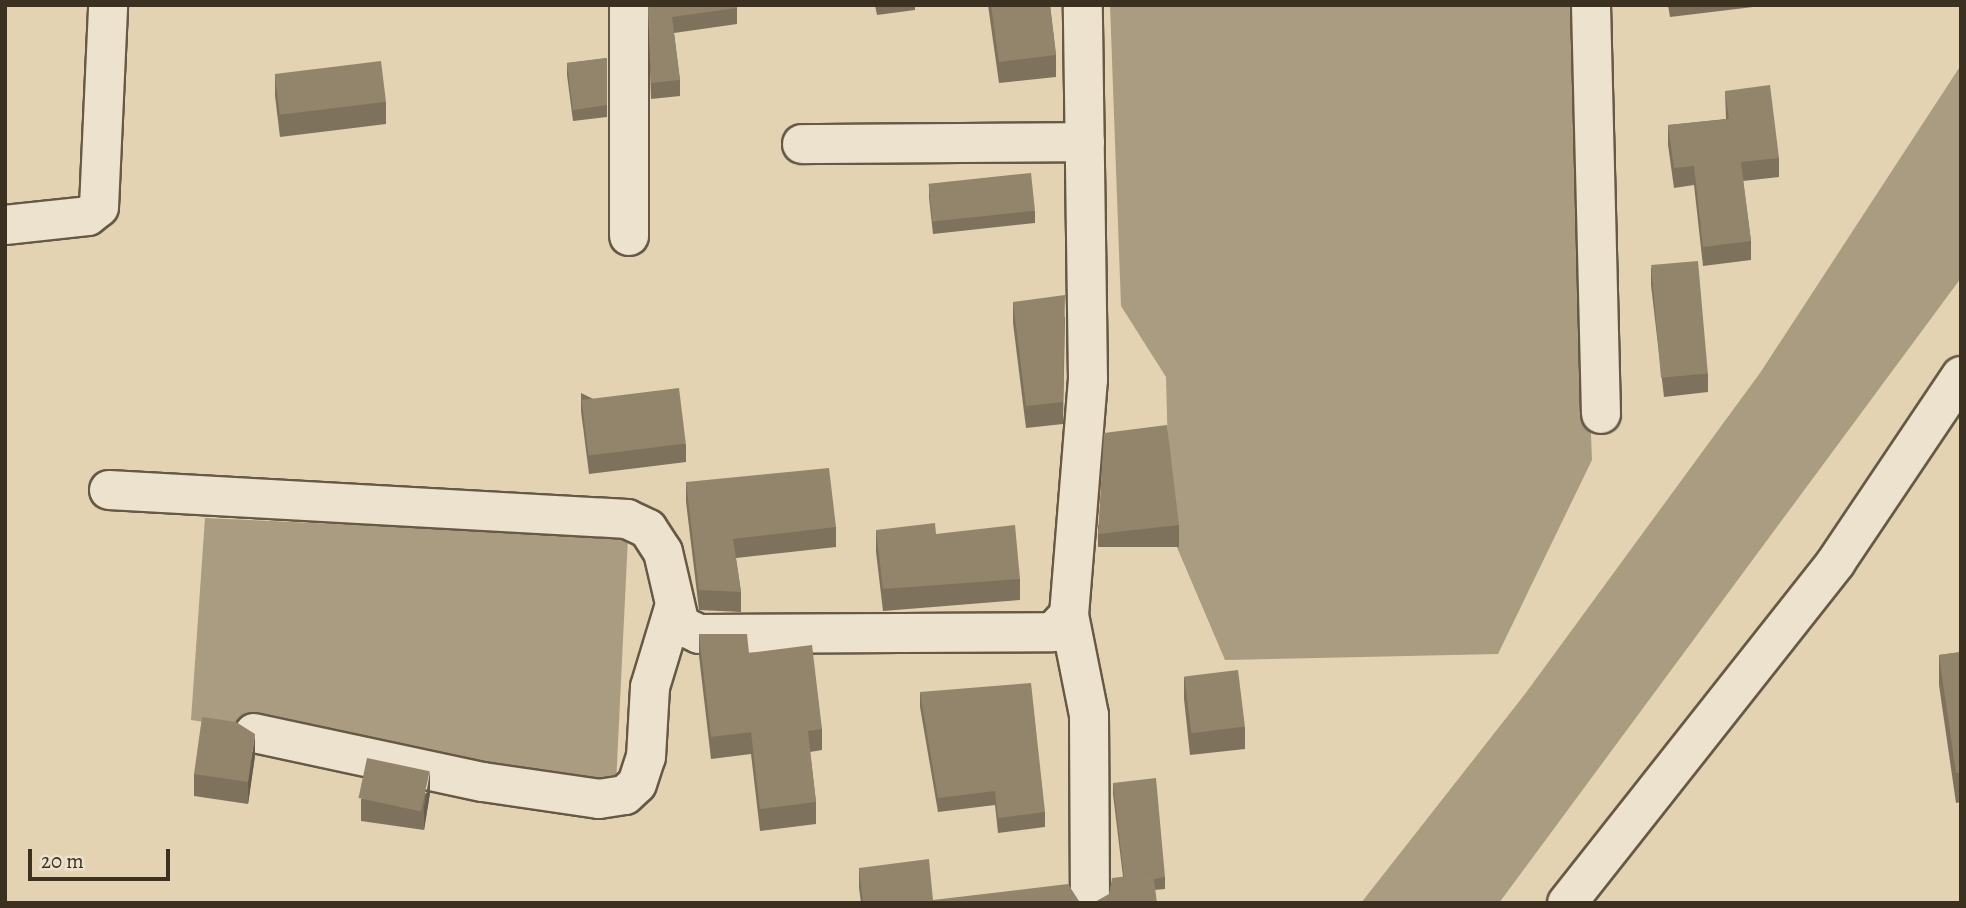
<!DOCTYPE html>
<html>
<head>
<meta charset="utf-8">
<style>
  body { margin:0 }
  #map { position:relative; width:1966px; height:908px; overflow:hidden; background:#e3d3b2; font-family:Alegreya,serif }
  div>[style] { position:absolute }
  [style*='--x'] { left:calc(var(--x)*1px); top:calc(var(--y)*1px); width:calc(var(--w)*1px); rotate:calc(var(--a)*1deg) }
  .water>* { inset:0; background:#aa9c81 }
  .roads { filter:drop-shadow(2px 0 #665945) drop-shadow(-2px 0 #665945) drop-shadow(0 2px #665945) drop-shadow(0 -2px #665945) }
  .minor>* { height:38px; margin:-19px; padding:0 19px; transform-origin:19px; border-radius:19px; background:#ede2cd }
  .wall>* { inset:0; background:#7e725d; transform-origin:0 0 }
  .shaded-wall>* { inset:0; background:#675d4c }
  .building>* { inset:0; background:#93856c; transform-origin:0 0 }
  span { translate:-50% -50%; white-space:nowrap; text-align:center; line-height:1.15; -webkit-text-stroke:6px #ede2cd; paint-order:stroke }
  .frame { position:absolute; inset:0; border:7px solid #3c3021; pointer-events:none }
  .scale { position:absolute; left:28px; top:849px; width:142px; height:32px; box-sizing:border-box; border:4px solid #3c3021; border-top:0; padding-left:9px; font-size:21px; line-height:24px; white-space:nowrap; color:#3c3021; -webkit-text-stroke:5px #ede2cd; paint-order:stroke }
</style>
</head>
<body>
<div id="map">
  <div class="water">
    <div style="clip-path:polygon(1110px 5px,1574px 5px,1592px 460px,1498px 654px,1225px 660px,1170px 531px,1166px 377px,1121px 306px)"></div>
    <div style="clip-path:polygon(1961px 65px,1961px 278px,1499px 903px,1361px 903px,1525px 694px,1760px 373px)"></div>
    <div style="clip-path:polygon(205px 518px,628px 537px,616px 784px,191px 720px)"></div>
  </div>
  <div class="roads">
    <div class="minor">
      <div style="--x:629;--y:5;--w:231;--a:90"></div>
      <div style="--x:1591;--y:5;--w:409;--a:88.6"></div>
      <div style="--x:802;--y:144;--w:283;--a:-0.4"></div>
      <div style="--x:5;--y:225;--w:83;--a:-6.2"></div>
      <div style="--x:88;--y:216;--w:14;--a:-39"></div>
      <div style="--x:99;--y:207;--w:202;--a:-87.4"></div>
      <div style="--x:109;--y:490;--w:519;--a:3.2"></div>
      <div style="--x:627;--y:519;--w:23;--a:25"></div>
      <div style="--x:648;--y:529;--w:27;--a:57"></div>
      <div style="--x:663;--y:552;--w:75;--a:76.9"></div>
      <div style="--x:680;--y:625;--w:21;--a:25"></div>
      <div style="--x:699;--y:634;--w:354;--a:-0.3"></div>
      <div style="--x:1053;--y:632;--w:23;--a:-47"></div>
      <div style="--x:1069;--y:615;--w:236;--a:-85.4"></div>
      <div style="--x:1088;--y:380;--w:375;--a:-90.8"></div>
      <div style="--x:1069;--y:615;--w:102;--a:78.7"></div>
      <div style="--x:1089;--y:715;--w:188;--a:89.7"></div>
      <div style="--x:254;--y:733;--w:234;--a:12.1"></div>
      <div style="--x:483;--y:782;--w:117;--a:8.3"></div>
      <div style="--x:599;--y:799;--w:26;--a:-9"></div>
      <div style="--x:625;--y:795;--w:16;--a:-43"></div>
      <div style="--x:637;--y:784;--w:28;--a:-72"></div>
      <div style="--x:646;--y:757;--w:70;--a:-86.7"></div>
      <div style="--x:650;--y:687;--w:83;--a:-73.1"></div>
      <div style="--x:1567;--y:903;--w:434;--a:-51.7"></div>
      <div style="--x:1836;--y:562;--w:224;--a:-56.1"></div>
    </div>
  </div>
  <div class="wall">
    <div style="clip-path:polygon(648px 5px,737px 5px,737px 24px,674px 33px,680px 80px,680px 96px,651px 99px)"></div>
    <div style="clip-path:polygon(875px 5px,915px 5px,915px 10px,877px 15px)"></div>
    <div style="clip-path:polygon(988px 5px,1050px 5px,1056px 55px,1056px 77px,999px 83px)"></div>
    <div style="clip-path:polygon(1668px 5px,1770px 5px,1670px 17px)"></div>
    <div style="clip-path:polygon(607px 58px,607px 117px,573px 121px,567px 75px,567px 63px)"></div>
    <div style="clip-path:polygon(275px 74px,386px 102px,386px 124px,280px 137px,275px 96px)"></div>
    <div style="clip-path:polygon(1725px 91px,1779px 158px,1779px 177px,1743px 181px,1751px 241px,1751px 260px,1703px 266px,1694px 185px,1674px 188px,1668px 145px,1668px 125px,1726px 119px)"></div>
    <div style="clip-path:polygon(929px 187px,1035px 211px,1035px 223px,933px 234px,929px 198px)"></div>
    <div style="clip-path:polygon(1651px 267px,1708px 374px,1708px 392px,1664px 397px,1651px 285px)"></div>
    <div style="clip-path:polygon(1013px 302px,1065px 317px,1063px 424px,1026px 428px,1013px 323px)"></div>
    <div style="clip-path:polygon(581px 393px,686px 444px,686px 462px,589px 474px,581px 411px)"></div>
    <div style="clip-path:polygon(686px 482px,836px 527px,836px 547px,736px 558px,741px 592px,741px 612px,699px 610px,686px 502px)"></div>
    <div style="left:1179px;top:525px;width:22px;height:81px;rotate:90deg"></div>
    <div style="clip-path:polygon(876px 530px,936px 534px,1020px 579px,1020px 600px,883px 611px,876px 552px)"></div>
    <div style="clip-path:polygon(699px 634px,749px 653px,822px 729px,822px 750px,810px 752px,816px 802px,816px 824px,760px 831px,751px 754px,711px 759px,699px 656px)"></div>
    <div style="clip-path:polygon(1961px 652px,1961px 802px,1956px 803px,1939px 685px,1939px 655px)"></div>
    <div style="clip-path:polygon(1184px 677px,1245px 727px,1245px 749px,1190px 755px,1184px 699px)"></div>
    <div style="clip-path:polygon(920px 692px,1045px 812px,1045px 827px,998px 833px,995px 805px,938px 812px,920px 707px)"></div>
    <div style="clip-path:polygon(255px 756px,248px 804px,194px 796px,194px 774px)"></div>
    <div style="clip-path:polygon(1113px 783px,1165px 877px,1165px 889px,1109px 894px,1123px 877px,1113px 794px)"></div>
    <div style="clip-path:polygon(430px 793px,424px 830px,361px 821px,361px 799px)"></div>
    <div style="clip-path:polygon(859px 868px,933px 900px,1079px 901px,1083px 903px,861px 903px,859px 888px)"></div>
  </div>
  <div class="shaded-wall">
    <div style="clip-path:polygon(255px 734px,255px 756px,248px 804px,248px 782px)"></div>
    <div style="clip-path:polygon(430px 771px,430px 793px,424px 830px,424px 808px)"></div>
  </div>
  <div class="building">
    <div style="clip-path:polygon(648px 5px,737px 5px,737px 8px,672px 17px,680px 80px,651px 83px)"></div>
    <div style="clip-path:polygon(991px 5px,1050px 5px,1056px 55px,999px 62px)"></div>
    <div style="clip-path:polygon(607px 58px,607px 105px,573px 110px,567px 63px)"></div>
    <div style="left:381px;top:61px;width:41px;height:107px;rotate:83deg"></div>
    <div style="clip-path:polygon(1770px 85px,1779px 158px,1741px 162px,1751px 241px,1703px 247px,1694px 166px,1674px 168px,1668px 125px,1729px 119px,1725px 91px)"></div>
    <div style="left:1031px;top:173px;width:38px;height:103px;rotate:84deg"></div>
    <div style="left:1698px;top:261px;width:113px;height:47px;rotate:85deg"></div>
    <div style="clip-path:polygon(1065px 295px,1063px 402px,1026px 406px,1013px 302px)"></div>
    <div style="left:679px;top:388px;width:56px;height:98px;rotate:83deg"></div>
    <div style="clip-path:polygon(1167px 425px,1179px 525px,1098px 534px,1104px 433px)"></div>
    <div style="clip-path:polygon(829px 468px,836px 527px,733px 539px,741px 592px,699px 590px,686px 482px)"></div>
    <div style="clip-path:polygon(935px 523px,936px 534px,1015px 525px,1020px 579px,883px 589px,876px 530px)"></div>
    <div style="clip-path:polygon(699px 634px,747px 634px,749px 653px,812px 645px,822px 729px,808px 731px,816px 802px,760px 809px,751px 732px,711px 737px)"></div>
    <div style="clip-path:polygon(1961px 652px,1961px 772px,1956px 773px,1939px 655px)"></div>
    <div style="left:1238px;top:670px;width:57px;height:54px;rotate:83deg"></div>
    <div style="clip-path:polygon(1031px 683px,1045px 812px,998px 818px,995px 791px,938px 798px,920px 692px)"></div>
    <div style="clip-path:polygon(202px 717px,236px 722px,255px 734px,248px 782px,194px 774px)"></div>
    <div style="left:367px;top:758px;width:64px;height:41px;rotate:12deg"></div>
    <div style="clip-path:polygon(1156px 778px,1165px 877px,1154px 879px,1153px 873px,1124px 877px,1113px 783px)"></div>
    <div style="clip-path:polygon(929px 859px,933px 900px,1068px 884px,1079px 901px,1083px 903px,863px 903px,859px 868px)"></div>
    <div style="clip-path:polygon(1153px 873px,1157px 903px,1093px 903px,1109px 894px,1112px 878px)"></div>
  </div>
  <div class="frame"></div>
  <div class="scale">20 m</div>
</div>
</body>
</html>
